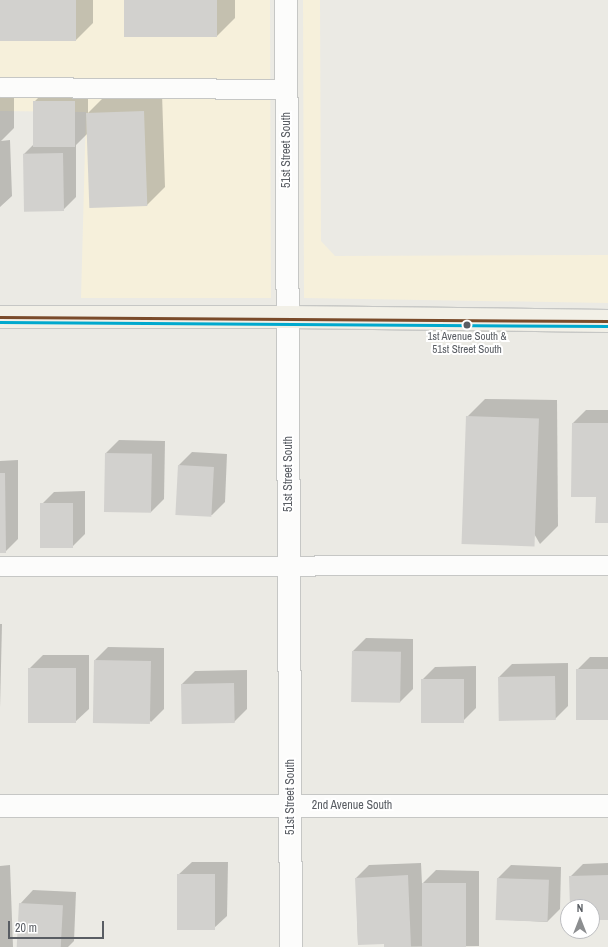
<!DOCTYPE html>
<html>
<head>
<meta charset="utf-8">
<style>
  body { margin:0 }
  #map { position:relative; width:608px; height:947px; overflow:hidden; background:#ebeae4; font-family:"Archivo Narrow",sans-serif }
  div>[style] { position:absolute }
  [style*='--x'] { left:calc(var(--x)*1px); top:calc(var(--y)*1px); width:calc(var(--w)*1px); rotate:calc(var(--a)*1deg) }
  .commercial>* { inset:0; background:#f6f0db }
  .shadow>* { inset:0; background:#0003 }
  .building>* { inset:0; background:#d2d1ce; transform-origin:0 0 }
  .roads { filter:drop-shadow(1px 0 #c6c7c5) drop-shadow(-1px 0 #c6c7c5) drop-shadow(0 1px #c6c7c5) drop-shadow(0 -1px #c6c7c5) }
  .lane>* { height:19px; margin:-9.5px; padding:0 9.5px; transform-origin:9.5px; border-radius:9.5px; background:#fcfcfb }
  .street>* { height:22px; margin:-11px; padding:0 11px; transform-origin:11px; border-radius:11px; background:#fcfcfb }
  .primary>* { height:22px; margin:-11px; padding:0 11px; transform-origin:11px; border-radius:11px; background:#f2f0e7 }
  .bus-1>* { height:3px; margin:-1.5px; padding:0 1.5px; transform-origin:1.5px; border-radius:1.5px; background:#7a4b2a }
  .bus-2>* { height:3px; margin:-1.5px; padding:0 1.5px; transform-origin:1.5px; border-radius:1.5px; background:#00a9ce }
  .dots>* { width:11px; height:11px; translate:-50% -50%; box-sizing:border-box; border:2px solid #fff; border-radius:50% }
  span { translate:-50% -50%; white-space:nowrap; text-align:center; line-height:1.15; -webkit-text-stroke:4px #fff; paint-order:stroke }
  .bus-label { font-size:11px; color:#595d63 }
  .street-label { font-size:12px; color:#595d63 }
  .north { position:absolute; left:560px; top:899px; width:40px; height:40px; box-sizing:border-box; background:#fff; border:1px solid #bdbec1; border-radius:50%; rotate:0deg; font-size:11px; font-weight:700; line-height:16px; text-align:center; color:#595d63 }
  .north::after { content:''; display:block; margin:auto; width:14px; height:18px; background:#8c8e90; clip-path:polygon(50% 0,100% 100%,50% 72%,0 100%) }
  .scale { position:absolute; left:8px; top:921px; width:96px; height:18px; box-sizing:border-box; border:2px solid #595d63; border-top:0; padding-left:5px; font-size:12px; line-height:14px; white-space:nowrap; color:#595d63; -webkit-text-stroke:3px #fff; paint-order:stroke }
</style>
</head>
<body>
<div id="map">
  <div class="commercial">
    <div style="clip-path:polygon(0 0,270px 0,271px 298px,81px 298px,86px 112px,0 111px)"></div>
    <div style="clip-path:polygon(303px 0,320px 0,321px 241px,335px 256px,608px 255px,608px 303px,304px 298px)"></div>
  </div>
  <div class="shadow">
    <div style="clip-path:polygon(0 0,93px 0,93px 23px,75px 41px,0 40px)"></div>
    <div style="clip-path:polygon(125px 0,235px 0,235px 18px,216px 37px)"></div>
    <div style="clip-path:polygon(0 87px,14px 87px,14px 128px,1px 141px,10px 140px,12px 196px,0 207px)"></div>
    <div style="clip-path:polygon(47px 89px,88px 89px,88px 113px,106px 95px,162px 93px,165px 187px,147px 205px,88px 133px,76px 145px,76px 197px,63px 210px,24px 154px,34px 144px,34px 102px)"></div>
    <div style="clip-path:polygon(485px 399px,557px 400px,558px 526px,540px 544px,467px 417px)"></div>
    <div style="clip-path:polygon(586px 410px,608px 410px,608px 522px,597px 497px,573px 423px)"></div>
    <div style="clip-path:polygon(119px 440px,165px 441px,164px 499px,151px 512px,106px 453px)"></div>
    <div style="clip-path:polygon(192px 452px,227px 454px,225px 502px,212px 515px,178px 514px,179px 465px)"></div>
    <div style="clip-path:polygon(18px 460px,18px 539px,5px 552px,0 552px,0 461px)"></div>
    <div style="clip-path:polygon(85px 491px,85px 534px,72px 547px,41px 505px,54px 492px)"></div>
    <div style="clip-path:polygon(0 624px,2px 624px,0 708px)"></div>
    <div style="clip-path:polygon(366px 638px,413px 639px,413px 689px,400px 702px,353px 651px)"></div>
    <div style="clip-path:polygon(108px 647px,164px 648px,164px 709px,151px 722px,95px 660px)"></div>
    <div style="clip-path:polygon(43px 655px,89px 655px,89px 709px,75px 722px,29px 722px,30px 668px)"></div>
    <div style="clip-path:polygon(590px 657px,608px 657px,608px 719px,577px 670px)"></div>
    <div style="clip-path:polygon(568px 663px,568px 706px,555px 719px,499px 677px,512px 664px)"></div>
    <div style="clip-path:polygon(476px 666px,476px 708px,463px 721px,422px 680px,435px 667px)"></div>
    <div style="clip-path:polygon(247px 670px,247px 709px,234px 722px,182px 684px,195px 671px)"></div>
    <div style="clip-path:polygon(192px 862px,228px 862px,227px 916px,213px 929px,178px 875px)"></div>
    <div style="clip-path:polygon(421px 863px,422px 884px,436px 870px,479px 871px,479px 946px,385px 947px,385px 943px,358px 944px,356px 878px,369px 865px)"></div>
    <div style="clip-path:polygon(608px 863px,608px 919px,592px 919px,592px 907px,571px 907px,570px 877px,583px 864px)"></div>
    <div style="clip-path:polygon(10px 865px,13px 947px,0 947px,0 866px)"></div>
    <div style="clip-path:polygon(511px 865px,561px 867px,560px 909px,547px 922px,497px 919px,498px 878px)"></div>
    <div style="clip-path:polygon(33px 890px,76px 892px,74px 941px,68px 947px,18px 947px,20px 904px)"></div>
  </div>
  <div class="building">
    <div style="left:0;top:0;width:76px;height:41px"></div>
    <div style="left:124px;top:0;width:93px;height:37px"></div>
    <div style="left:75px;top:101px;width:46px;height:42px;rotate:90deg"></div>
    <div style="left:144px;top:111px;width:95px;height:58px;rotate:88deg"></div>
    <div style="left:63px;top:153px;width:58px;height:40px;rotate:89deg"></div>
    <div style="left:466px;top:416px;width:73px;height:128px;rotate:2deg"></div>
    <div style="clip-path:polygon(572px 423px,608px 423px,608px 523px,595px 523px,596px 497px,571px 497px)"></div>
    <div style="left:105px;top:453px;width:47px;height:59px;rotate:1deg"></div>
    <div style="left:178px;top:465px;width:36px;height:50px;rotate:3deg"></div>
    <div style="clip-path:polygon(0 473px,5px 473px,6px 553px,0 553px)"></div>
    <div style="left:73px;top:503px;width:45px;height:33px;rotate:90deg"></div>
    <div style="left:352px;top:651px;width:49px;height:51px;rotate:1deg"></div>
    <div style="left:94px;top:660px;width:57px;height:63px;rotate:1deg"></div>
    <div style="left:28px;top:668px;width:48px;height:55px"></div>
    <div style="left:608px;top:669px;width:51px;height:32px;rotate:90deg"></div>
    <div style="left:555px;top:676px;width:44px;height:57px;rotate:89deg"></div>
    <div style="left:421px;top:679px;width:43px;height:44px"></div>
    <div style="left:234px;top:683px;width:40px;height:53px;rotate:89deg"></div>
    <div style="left:177px;top:874px;width:38px;height:56px"></div>
    <div style="clip-path:polygon(408px 875px,411px 947px,384px 947px,384px 944px,358px 945px,355px 878px)"></div>
    <div style="clip-path:polygon(608px 875px,608px 920px,592px 920px,592px 907px,570px 907px,569px 876px)"></div>
    <div style="left:497px;top:878px;width:52px;height:42px;rotate:2deg"></div>
    <div style="left:422px;top:883px;width:44px;height:64px"></div>
    <div style="left:19px;top:903px;width:44px;height:44px;rotate:3deg"></div>
  </div>
  <div class="roads">
    <div class="lane">
      <div style="--x:0;--y:87;--w:287;--a:0.4"></div>
      <div style="--x:0;--y:566;--w:608;--a:-0.09"></div>
    </div>
    <div class="street">
      <div style="--x:286;--y:0;--w:947;--a:89.7"></div>
      <div style="--x:0;--y:806;--w:608;--a:0"></div>
    </div>
    <div class="primary">
      <div style="--x:0;--y:317;--w:288;--a:0"></div>
      <div style="--x:288;--y:317;--w:320;--a:0.7"></div>
    </div>
  </div>
  <div class="bus-1">
    <div style="--x:0;--y:317;--w:608;--a:0.38"></div>
  </div>
  <div class="bus-2">
    <div style="--x:0;--y:322;--w:608;--a:0.38"></div>
  </div>
  <div class="dots">
    <div style="left:467px;top:325px;background:#595d63"></div>
  </div>
  <div class="bus-label">
    <span style="left:467px;top:343px">1st Avenue South &amp;<br>51st Street South</span>
  </div>
  <div class="street-label">
    <span style="left:287px;top:150px;rotate:-90deg">51st Street South</span>
    <span style="left:289px;top:474px;rotate:-90deg">51st Street South</span>
    <span style="left:291px;top:797px;rotate:-90deg">51st Street South</span>
    <span style="left:352px;top:806px">2nd Avenue South</span>
  </div>
  <div class="north">N</div>
  <div class="scale">20 m</div>
</div>
</body>
</html>
